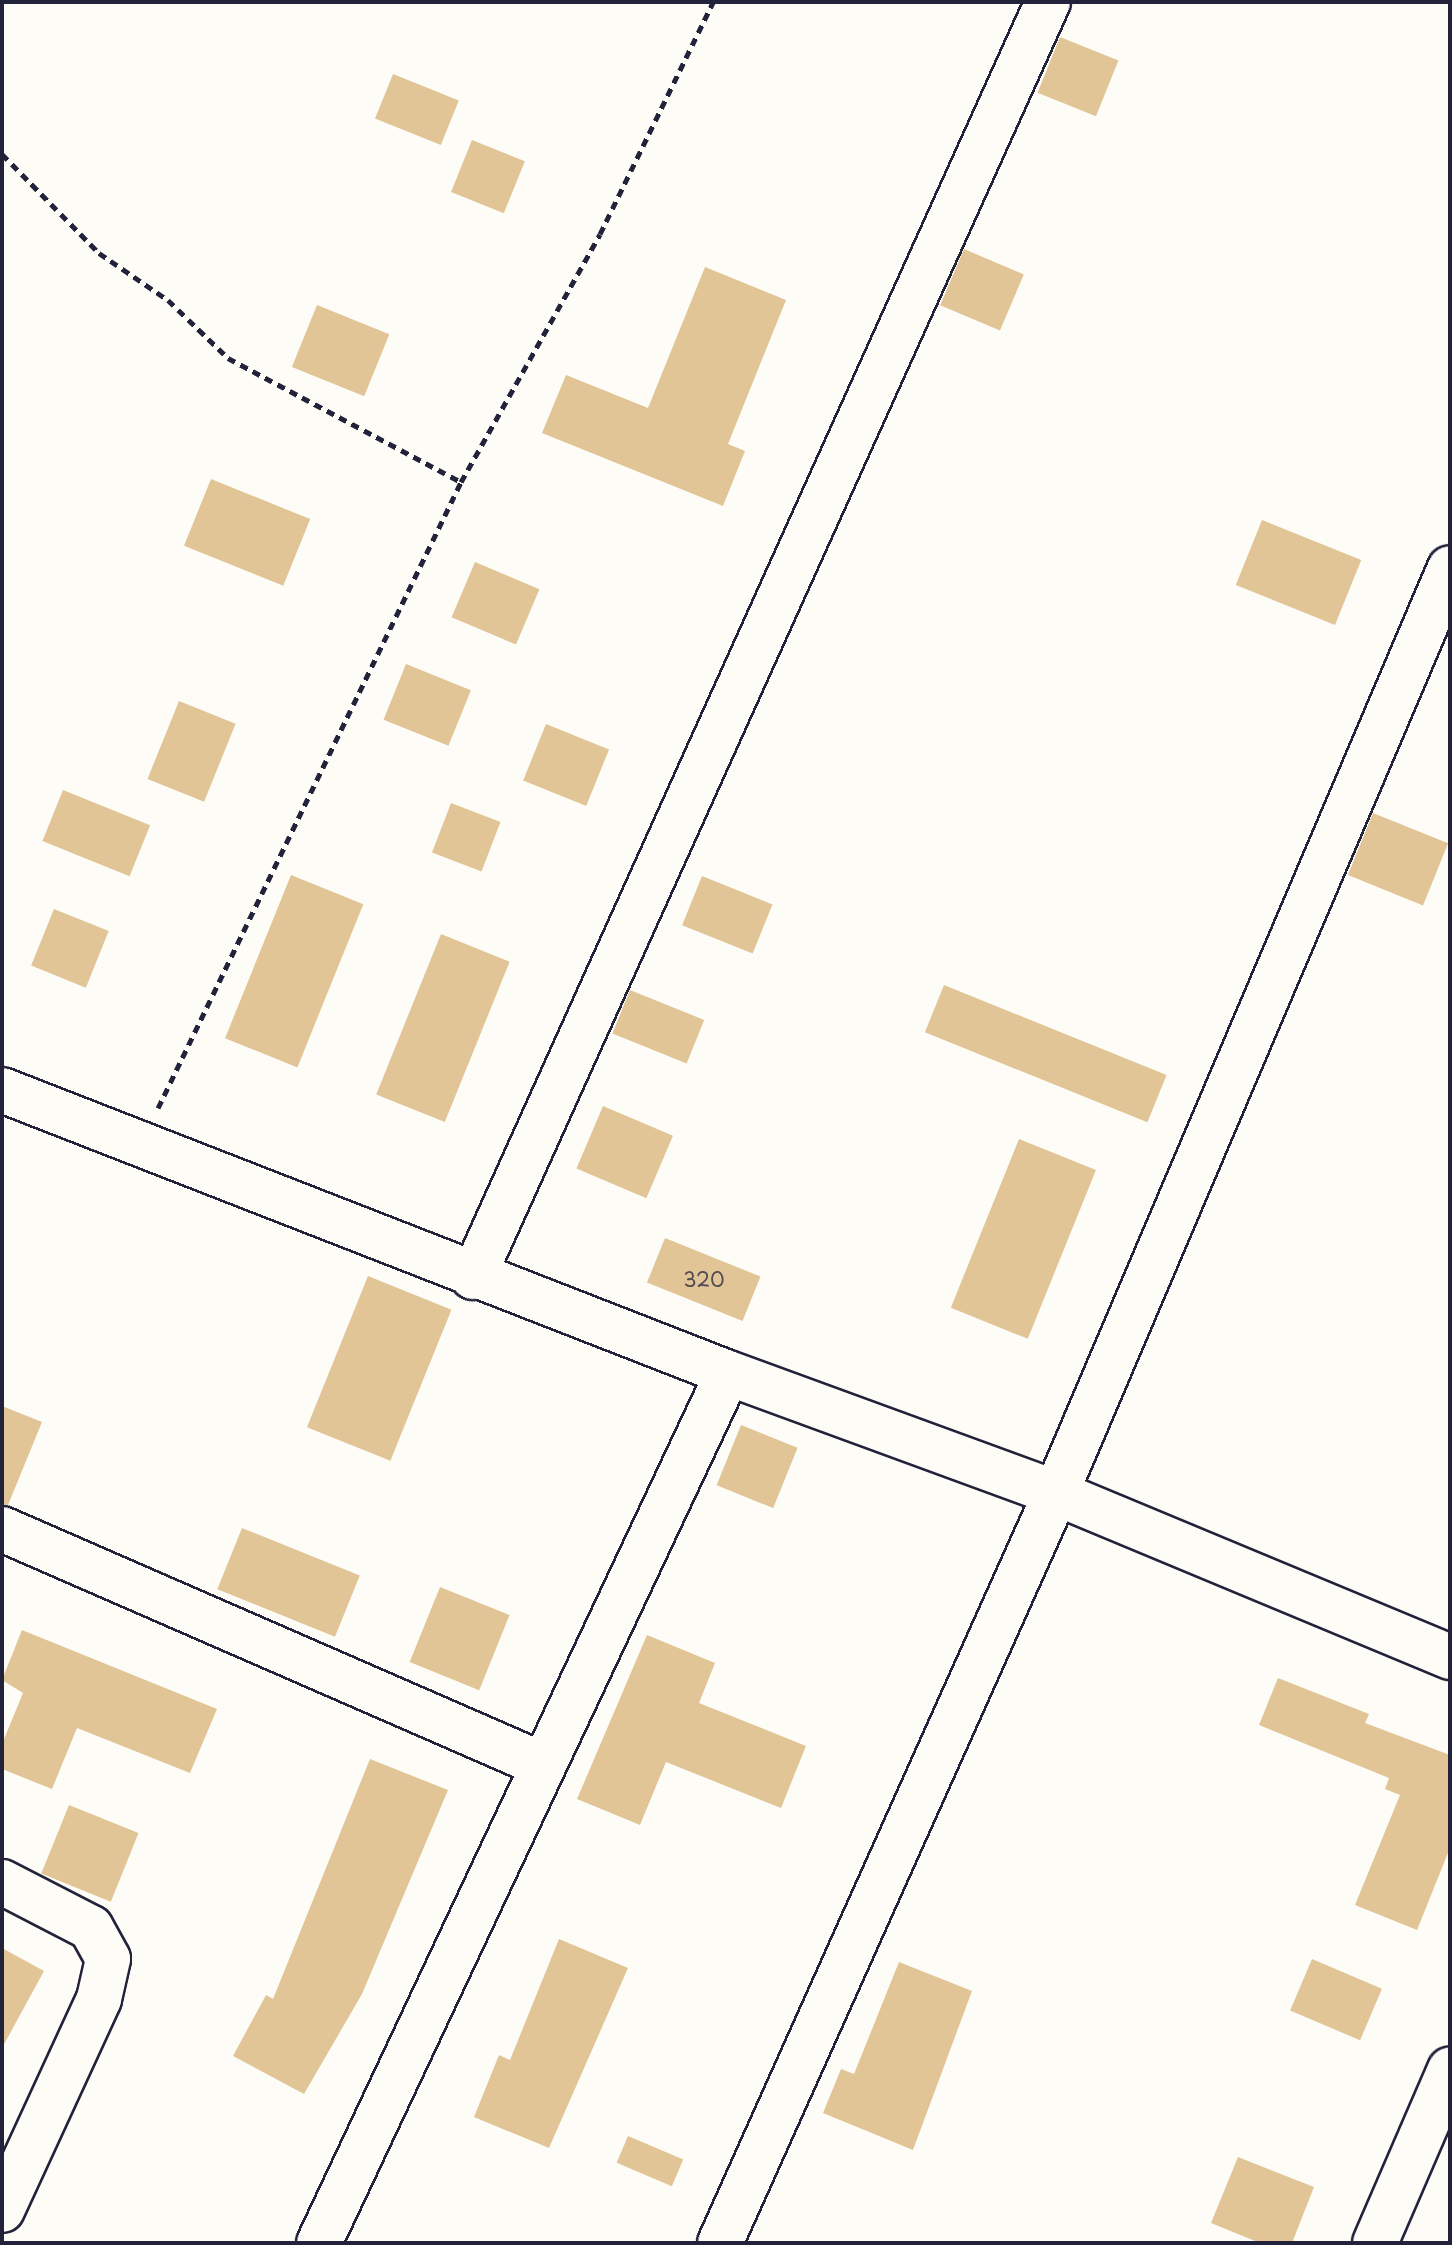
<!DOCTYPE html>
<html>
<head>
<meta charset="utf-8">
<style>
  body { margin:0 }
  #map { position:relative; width:1452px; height:2245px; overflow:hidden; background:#fdfcf7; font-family:"Playpen Sans",sans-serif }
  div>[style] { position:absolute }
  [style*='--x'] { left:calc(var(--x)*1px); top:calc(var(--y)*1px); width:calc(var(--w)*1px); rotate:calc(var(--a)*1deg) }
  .building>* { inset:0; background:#e2c596; transform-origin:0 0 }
  .path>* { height:5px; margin-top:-2.5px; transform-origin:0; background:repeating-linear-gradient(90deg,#22223b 0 8px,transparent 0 14px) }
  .roads { filter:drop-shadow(2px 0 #22223b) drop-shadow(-2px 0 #22223b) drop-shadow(0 2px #22223b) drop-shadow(0 -2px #22223b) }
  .street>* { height:44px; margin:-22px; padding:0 22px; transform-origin:22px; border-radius:22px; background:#fdfcf7 }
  span { translate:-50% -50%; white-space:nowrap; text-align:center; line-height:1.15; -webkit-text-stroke:8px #fdfcf7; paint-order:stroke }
  .number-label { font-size:20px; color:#524b52 }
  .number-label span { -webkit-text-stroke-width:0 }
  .frame { position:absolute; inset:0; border:4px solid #22223b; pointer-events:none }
</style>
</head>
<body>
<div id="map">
  <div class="building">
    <div style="left:1060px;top:37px;width:63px;height:60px;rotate:22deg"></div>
    <div style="left:393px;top:74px;width:71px;height:48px;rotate:22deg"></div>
    <div style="left:472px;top:140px;width:57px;height:56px;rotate:22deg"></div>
    <div style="left:964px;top:249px;width:65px;height:61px;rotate:23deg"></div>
    <div style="clip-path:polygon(705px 267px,786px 300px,728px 444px,745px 451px,723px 506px,542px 433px,566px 375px,648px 408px)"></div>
    <div style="left:317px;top:305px;width:78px;height:67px;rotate:22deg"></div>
    <div style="left:211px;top:479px;width:107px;height:72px;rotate:22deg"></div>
    <div style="left:1262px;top:520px;width:107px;height:70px;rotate:22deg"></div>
    <div style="left:475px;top:562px;width:70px;height:60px;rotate:23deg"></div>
    <div style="left:406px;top:664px;width:70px;height:60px;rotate:22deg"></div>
    <div style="left:179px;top:701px;width:61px;height:84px;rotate:22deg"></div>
    <div style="left:546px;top:724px;width:68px;height:61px;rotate:22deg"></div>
    <div style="left:63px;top:790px;width:94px;height:55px;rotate:22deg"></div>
    <div style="left:451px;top:803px;width:53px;height:53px;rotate:21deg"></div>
    <div style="left:1373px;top:813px;width:81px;height:67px;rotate:22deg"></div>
    <div style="left:291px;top:875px;width:78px;height:176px;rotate:22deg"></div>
    <div style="left:702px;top:876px;width:76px;height:53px;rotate:22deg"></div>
    <div style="left:54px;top:909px;width:59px;height:61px;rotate:22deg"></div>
    <div style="left:441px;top:934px;width:74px;height:173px;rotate:22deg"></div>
    <div style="left:944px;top:985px;width:240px;height:51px;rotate:22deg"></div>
    <div style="left:630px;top:990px;width:80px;height:47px;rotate:22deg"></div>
    <div style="left:603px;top:1106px;width:76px;height:68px;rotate:23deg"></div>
    <div style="left:1019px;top:1139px;width:83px;height:182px;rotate:22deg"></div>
    <div style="left:665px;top:1238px;width:103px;height:48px;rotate:22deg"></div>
    <div style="left:368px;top:1276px;width:90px;height:163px;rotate:22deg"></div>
    <div style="clip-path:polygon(2px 1406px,42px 1422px,8px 1505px,2px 1504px)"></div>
    <div style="left:741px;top:1425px;width:61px;height:65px;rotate:22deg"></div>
    <div style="left:242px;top:1528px;width:127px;height:66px;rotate:22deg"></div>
    <div style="left:440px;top:1587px;width:75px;height:81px;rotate:22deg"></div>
    <div style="clip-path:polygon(22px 1630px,217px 1709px,190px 1773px,77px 1728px,52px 1789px,2px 1769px,2px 1744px,23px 1693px,2px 1680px)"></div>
    <div style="clip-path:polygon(647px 1635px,715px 1663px,699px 1703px,806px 1746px,781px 1808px,666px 1762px,640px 1825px,577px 1799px)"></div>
    <div style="clip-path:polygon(1278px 1678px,1369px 1714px,1365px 1723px,1450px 1755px,1450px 1848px,1417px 1930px,1355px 1905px,1400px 1795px,1385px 1789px,1389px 1778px,1259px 1725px)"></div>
    <div style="clip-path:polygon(370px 1759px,448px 1790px,362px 1994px,304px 2094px,233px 2056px,266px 1995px,273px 1999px)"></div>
    <div style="left:69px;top:1805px;width:75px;height:74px;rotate:22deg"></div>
    <div style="clip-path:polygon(559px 1939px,628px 1968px,549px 2148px,474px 2117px,499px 2055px,510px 2060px)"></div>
    <div style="clip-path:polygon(2px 1948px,44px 1971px,2px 2048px)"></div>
    <div style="left:1312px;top:1959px;width:76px;height:56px;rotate:23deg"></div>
    <div style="clip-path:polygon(899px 1962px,972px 1991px,913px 2150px,823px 2113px,841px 2069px,854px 2074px)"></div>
    <div style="left:628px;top:2136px;width:60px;height:29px;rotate:23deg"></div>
    <div style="clip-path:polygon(1238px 2157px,1314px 2187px,1292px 2243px,1260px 2243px,1211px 2223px)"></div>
  </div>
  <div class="path">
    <div style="--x:2;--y:154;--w:139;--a:45.6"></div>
    <div style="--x:99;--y:253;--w:83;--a:34.3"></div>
    <div style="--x:168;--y:300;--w:83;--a:44"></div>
    <div style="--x:228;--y:358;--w:264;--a:28"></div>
    <div style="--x:158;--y:1108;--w:695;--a:-64.17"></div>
    <div style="--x:461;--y:482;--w:284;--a:-60.7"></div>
    <div style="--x:600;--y:234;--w:258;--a:-64"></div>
  </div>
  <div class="roads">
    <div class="street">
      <div style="--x:2;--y:1090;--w:779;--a:21.3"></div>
      <div style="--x:473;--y:1277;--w:1399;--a:-65.73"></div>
      <div style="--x:2;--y:1529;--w:590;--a:23.57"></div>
      <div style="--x:2;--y:1882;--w:100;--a:27.3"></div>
      <div style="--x:91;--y:1928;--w:35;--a:61"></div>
      <div style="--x:108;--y:1959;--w:41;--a:102.7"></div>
      <div style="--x:99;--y:1999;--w:232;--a:114.7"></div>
      <div style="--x:319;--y:2243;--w:961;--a:-64.82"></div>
      <div style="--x:728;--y:1373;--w:349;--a:20.1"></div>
      <div style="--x:1056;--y:1493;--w:427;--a:22.6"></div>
      <div style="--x:720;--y:2243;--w:822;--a:-65.87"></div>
      <div style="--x:1056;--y:1493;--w:1005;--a:-66.93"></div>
      <div style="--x:1375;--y:2243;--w:189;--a:-66.6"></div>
    </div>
  </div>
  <div class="number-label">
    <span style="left:704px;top:1279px">320</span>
  </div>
  <div class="frame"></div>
</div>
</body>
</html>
